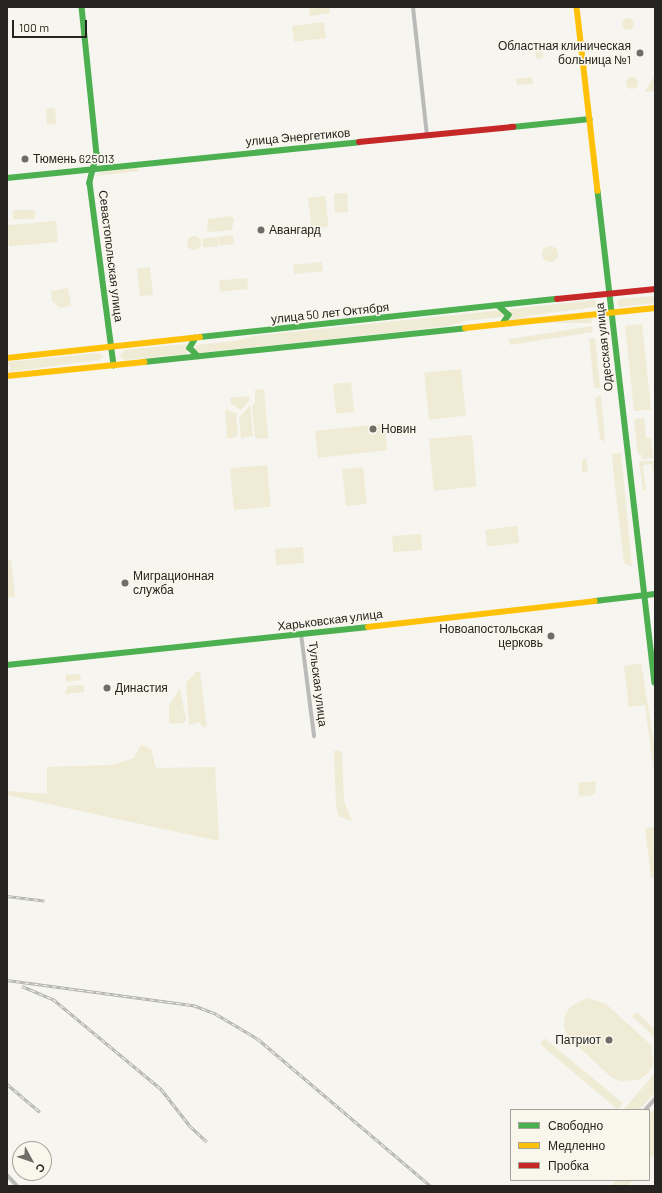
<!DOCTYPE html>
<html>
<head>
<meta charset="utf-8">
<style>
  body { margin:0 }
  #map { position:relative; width:662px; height:1193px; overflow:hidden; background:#f6f5ef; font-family:Barlow,sans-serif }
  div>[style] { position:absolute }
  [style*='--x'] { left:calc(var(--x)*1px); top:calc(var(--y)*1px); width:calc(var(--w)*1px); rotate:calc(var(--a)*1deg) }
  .green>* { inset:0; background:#efebd5; transform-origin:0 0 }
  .round { border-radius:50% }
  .street>* { height:4px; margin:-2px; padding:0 2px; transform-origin:2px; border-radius:2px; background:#babab8 }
  .fast>* { height:5.5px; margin:-2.75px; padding:0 2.75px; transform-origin:2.75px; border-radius:2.75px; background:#4caf50 }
  .slow>* { height:5.5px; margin:-2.75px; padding:0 2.75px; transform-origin:2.75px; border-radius:2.75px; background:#ffc107 }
  .jam>* { height:5.5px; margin:-2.75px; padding:0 2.75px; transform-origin:2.75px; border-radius:2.75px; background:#c62828 }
  .rail>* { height:3px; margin-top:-1.5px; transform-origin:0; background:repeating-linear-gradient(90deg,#f9f6ec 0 4.5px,#b2b2ae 0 9px); box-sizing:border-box; border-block:1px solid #b2b2ae }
  .dots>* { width:11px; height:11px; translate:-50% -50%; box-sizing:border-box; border:2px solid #f9f6ec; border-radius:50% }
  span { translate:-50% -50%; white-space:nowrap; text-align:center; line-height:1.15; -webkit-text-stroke:3px #f9f6ec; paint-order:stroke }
  .poi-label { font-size:12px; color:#252420 }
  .right { translate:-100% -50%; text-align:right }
  .left { translate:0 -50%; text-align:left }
  .street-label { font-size:12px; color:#252420 }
  .frame { position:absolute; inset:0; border:8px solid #252420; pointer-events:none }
  .legend { position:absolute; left:510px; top:1109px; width:140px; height:72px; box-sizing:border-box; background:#f9f6ec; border:1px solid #a4a29a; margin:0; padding:5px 7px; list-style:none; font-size:12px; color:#252420 }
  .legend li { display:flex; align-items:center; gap:8px; height:20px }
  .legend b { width:20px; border:1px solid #a4a29a }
  .north { position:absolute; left:12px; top:1141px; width:40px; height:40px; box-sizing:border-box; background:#f9f6ec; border:1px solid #a4a29a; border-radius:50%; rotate:130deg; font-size:11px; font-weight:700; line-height:16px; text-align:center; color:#252420 }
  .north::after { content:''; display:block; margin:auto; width:14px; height:18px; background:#6e6d68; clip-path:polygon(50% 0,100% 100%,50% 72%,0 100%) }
  .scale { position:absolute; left:12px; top:20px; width:75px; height:18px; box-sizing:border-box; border:2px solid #252420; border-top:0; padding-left:5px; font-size:12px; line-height:14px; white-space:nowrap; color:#252420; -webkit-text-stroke:3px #f9f6ec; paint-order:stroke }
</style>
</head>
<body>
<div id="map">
  <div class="green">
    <div style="clip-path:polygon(309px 7px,329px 7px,330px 13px,310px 16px)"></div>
    <div class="round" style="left:622px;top:18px;width:12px;height:12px"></div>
    <div style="left:324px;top:22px;width:16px;height:32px;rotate:83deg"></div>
    <div style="left:542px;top:45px;width:13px;height:7px;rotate:86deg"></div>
    <div style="clip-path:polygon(655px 74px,655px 91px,645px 92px)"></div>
    <div style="clip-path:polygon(532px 77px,533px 84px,517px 85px,516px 79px)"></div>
    <div class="round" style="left:626px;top:77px;width:12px;height:12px"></div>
    <div style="left:55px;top:108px;width:16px;height:9px;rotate:86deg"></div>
    <div style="clip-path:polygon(135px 167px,140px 171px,95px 176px,102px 171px)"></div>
    <div style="left:347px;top:193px;width:19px;height:13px;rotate:87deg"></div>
    <div style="left:325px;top:196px;width:31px;height:17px;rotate:83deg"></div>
    <div style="left:35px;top:210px;width:9px;height:22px;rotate:90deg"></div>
    <div style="clip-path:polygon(231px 216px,234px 219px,232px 230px,210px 232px,207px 229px,208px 219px)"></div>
    <div style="left:56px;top:221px;width:21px;height:49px;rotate:85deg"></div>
    <div style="left:233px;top:235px;width:9px;height:14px;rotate:84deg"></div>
    <div class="round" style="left:187px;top:236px;width:14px;height:14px"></div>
    <div style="left:218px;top:237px;width:9px;height:16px;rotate:84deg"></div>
    <div class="round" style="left:542px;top:246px;width:16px;height:16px"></div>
    <div style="left:322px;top:262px;width:9px;height:29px;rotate:84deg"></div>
    <div style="left:150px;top:267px;width:28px;height:13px;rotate:84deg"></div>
    <div style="left:247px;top:278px;width:11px;height:28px;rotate:85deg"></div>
    <div style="clip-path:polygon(68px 288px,71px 306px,60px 308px,52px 301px,51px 291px)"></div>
    <div style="clip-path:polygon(655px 296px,655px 303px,620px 307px,617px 304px,619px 299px)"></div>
    <div style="clip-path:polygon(594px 300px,597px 304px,595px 307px,512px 318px,510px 309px)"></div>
    <div style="clip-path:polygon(502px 310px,505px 313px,502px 317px,465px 321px,449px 326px,198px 353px,194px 349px,197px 345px,235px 341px,253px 336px)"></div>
    <div style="left:592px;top:317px;width:6px;height:85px;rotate:90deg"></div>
    <div style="left:642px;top:324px;width:86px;height:17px;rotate:84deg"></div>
    <div style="left:592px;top:326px;width:6px;height:84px;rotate:81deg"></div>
    <div style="left:595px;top:338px;width:50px;height:6px;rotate:84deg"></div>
    <div style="clip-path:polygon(186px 344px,187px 354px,125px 360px,120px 356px,124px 350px)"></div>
    <div style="clip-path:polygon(99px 353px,103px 356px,100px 360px,8px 372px,10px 367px,7px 362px)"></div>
    <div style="left:461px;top:369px;width:47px;height:37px;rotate:84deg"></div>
    <div style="left:351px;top:382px;width:30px;height:18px;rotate:84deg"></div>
    <div style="clip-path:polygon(264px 389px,268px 438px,259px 439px,255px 437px,252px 406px,255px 402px,255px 390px)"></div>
    <div style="clip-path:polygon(601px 395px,605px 442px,600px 439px,595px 398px)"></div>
    <div style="clip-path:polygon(249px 396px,249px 401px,241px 410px,231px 404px,230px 398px)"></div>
    <div style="clip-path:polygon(250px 405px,253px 436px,241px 438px,239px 418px)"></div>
    <div style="clip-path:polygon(225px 409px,238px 414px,236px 417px,238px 434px,235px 438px,227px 438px)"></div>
    <div style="clip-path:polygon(644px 418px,646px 438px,651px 438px,653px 458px,642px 459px,641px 454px,638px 454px,634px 419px)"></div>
    <div style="clip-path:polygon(381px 424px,385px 429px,387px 450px,318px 458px,315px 431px)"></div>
    <div style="left:472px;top:435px;width:52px;height:43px;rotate:85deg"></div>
    <div style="clip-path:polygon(621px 453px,632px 567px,624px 563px,613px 469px,612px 454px)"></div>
    <div style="clip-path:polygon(586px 458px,588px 471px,582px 473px,582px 460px)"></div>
    <div style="clip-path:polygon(639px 461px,655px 461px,655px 487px,652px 464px,643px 465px,646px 490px,643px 491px)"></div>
    <div style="left:267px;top:465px;width:42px;height:37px;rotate:85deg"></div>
    <div style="left:363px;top:467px;width:37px;height:21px;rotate:84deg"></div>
    <div style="left:517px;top:526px;width:17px;height:32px;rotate:83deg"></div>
    <div style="left:421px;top:534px;width:16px;height:29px;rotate:86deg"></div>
    <div style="left:303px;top:547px;width:16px;height:28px;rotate:86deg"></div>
    <div style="clip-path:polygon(7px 560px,11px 560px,15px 597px,7px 598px)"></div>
    <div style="clip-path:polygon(641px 663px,655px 749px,655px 779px,645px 705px,629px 707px,624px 666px)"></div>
    <div style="clip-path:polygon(196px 672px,200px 672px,207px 726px,203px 727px,199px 722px,189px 725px,186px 683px)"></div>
    <div style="clip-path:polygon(80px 674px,81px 680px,66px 682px,66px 675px)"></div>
    <div style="clip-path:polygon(83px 685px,84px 692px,65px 694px,68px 686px)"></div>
    <div style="clip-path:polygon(180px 689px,186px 720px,183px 723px,172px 724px,169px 722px,169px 705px)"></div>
    <div style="clip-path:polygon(141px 745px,151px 749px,156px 768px,215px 767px,219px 841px,7px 795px,7px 791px,47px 794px,47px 767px,112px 765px,134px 758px)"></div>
    <div style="clip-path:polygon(338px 750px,342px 753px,344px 801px,352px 821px,339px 816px,336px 807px,334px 751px)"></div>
    <div style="clip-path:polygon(595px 781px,596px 792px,592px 795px,579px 797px,578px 783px)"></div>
    <div style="clip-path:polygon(655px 827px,655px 878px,651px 878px,645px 828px)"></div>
    <div style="clip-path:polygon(587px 998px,606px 1004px,651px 1045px,653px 1064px,648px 1073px,639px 1080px,620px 1081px,611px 1077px,567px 1036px,564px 1026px,565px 1016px,570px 1007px)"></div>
    <div style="clip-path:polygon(637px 1012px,655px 1030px,655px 1038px,632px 1016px)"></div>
    <div style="clip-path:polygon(544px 1038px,623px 1103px,618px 1110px,540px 1044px)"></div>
    <div style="clip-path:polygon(655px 1073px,655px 1092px,640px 1110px,626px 1110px,625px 1108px)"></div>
    <div style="clip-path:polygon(655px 1108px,655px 1154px,649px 1161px,649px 1115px)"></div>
    <div style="clip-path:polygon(616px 1180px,633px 1180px,628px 1186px,611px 1186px)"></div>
  </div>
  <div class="street">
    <div style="--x:413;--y:7;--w:129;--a:83.8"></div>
    <div style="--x:301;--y:634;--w:103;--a:82.7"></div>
    <div style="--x:645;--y:1110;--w:15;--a:-48"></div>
    <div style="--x:7;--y:1175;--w:15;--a:48"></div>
  </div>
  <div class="fast">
    <div style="--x:82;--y:7;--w:148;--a:84.2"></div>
    <div style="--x:97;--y:154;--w:30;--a:104"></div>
    <div style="--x:90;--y:183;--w:184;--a:82.5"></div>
    <div style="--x:513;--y:127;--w:77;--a:-5.9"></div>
    <div style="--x:7;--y:178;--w:354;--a:-5.8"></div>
    <div style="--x:598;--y:191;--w:495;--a:83.4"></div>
    <div style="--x:499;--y:306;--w:13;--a:42"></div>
    <div style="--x:509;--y:315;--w:11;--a:124"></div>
    <div style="--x:200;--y:337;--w:359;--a:-6.1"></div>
    <div style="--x:196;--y:338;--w:12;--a:121"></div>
    <div style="--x:190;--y:348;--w:11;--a:45"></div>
    <div style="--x:144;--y:362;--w:323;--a:-6"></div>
    <div style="--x:595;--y:601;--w:60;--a:-6.7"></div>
    <div style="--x:7;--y:665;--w:363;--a:-6"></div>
  </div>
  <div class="slow">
    <div style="--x:577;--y:7;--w:185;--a:83.5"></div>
    <div style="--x:465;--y:328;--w:191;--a:-6"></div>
    <div style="--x:7;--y:358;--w:194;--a:-6.2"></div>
    <div style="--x:7;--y:376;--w:138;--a:-5.8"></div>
    <div style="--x:368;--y:627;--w:228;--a:-6.5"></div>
  </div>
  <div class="jam">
    <div style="--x:359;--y:142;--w:155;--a:-5.6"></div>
    <div style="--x:557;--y:299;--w:99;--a:-5.8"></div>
  </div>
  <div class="rail">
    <div style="--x:7;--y:896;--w:38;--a:7"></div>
    <div style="--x:7;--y:980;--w:188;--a:7.7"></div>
    <div style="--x:193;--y:1005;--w:25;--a:21"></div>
    <div style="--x:216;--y:1014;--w:49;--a:30.8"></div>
    <div style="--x:258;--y:1039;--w:227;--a:40.4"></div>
    <div style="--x:22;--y:986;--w:34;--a:23"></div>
    <div style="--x:53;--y:999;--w:141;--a:39.8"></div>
    <div style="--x:161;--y:1089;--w:47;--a:51.9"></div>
    <div style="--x:190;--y:1126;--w:23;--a:43"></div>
    <div style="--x:7;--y:1084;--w:43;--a:40.3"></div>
  </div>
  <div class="dots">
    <div style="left:640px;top:53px;background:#6e6d68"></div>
    <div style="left:25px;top:159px;background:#6e6d68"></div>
    <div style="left:261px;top:230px;background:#6e6d68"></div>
    <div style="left:373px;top:429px;background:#6e6d68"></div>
    <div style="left:125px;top:583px;background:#6e6d68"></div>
    <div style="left:551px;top:636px;background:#6e6d68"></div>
    <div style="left:107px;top:688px;background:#6e6d68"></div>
    <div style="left:609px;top:1040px;background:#6e6d68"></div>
  </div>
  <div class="poi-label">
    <span class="right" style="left:631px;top:53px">Областная клиническая<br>больница №1</span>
    <span class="left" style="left:33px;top:159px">Тюмень 625013</span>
    <span class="left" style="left:269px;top:230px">Авангард</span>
    <span class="left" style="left:381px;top:429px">Новин</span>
    <span class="left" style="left:133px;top:583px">Миграционная<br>служба</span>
    <span class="right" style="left:543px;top:636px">Новоапостольская<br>церковь</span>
    <span class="left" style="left:115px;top:688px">Династия</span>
    <span class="right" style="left:601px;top:1040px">Патриот</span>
  </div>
  <div class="street-label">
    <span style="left:298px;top:137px;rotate:-5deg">улица Энергетиков</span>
    <span style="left:111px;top:256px;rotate:83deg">Севастопольская улица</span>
    <span style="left:330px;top:313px;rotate:-6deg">улица 50 лет Октября</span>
    <span style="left:604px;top:347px;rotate:-96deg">Одесская улица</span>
    <span style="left:330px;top:620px;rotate:-7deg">Харьковская улица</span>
    <span style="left:318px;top:684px;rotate:83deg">Тульская улица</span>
  </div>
  <div class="frame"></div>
  <ul class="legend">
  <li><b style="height:5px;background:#4caf50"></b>Свободно</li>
  <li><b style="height:5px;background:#ffc107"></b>Медленно</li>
  <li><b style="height:5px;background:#c62828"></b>Пробка</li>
  </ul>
  <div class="north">С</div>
  <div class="scale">100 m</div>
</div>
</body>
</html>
